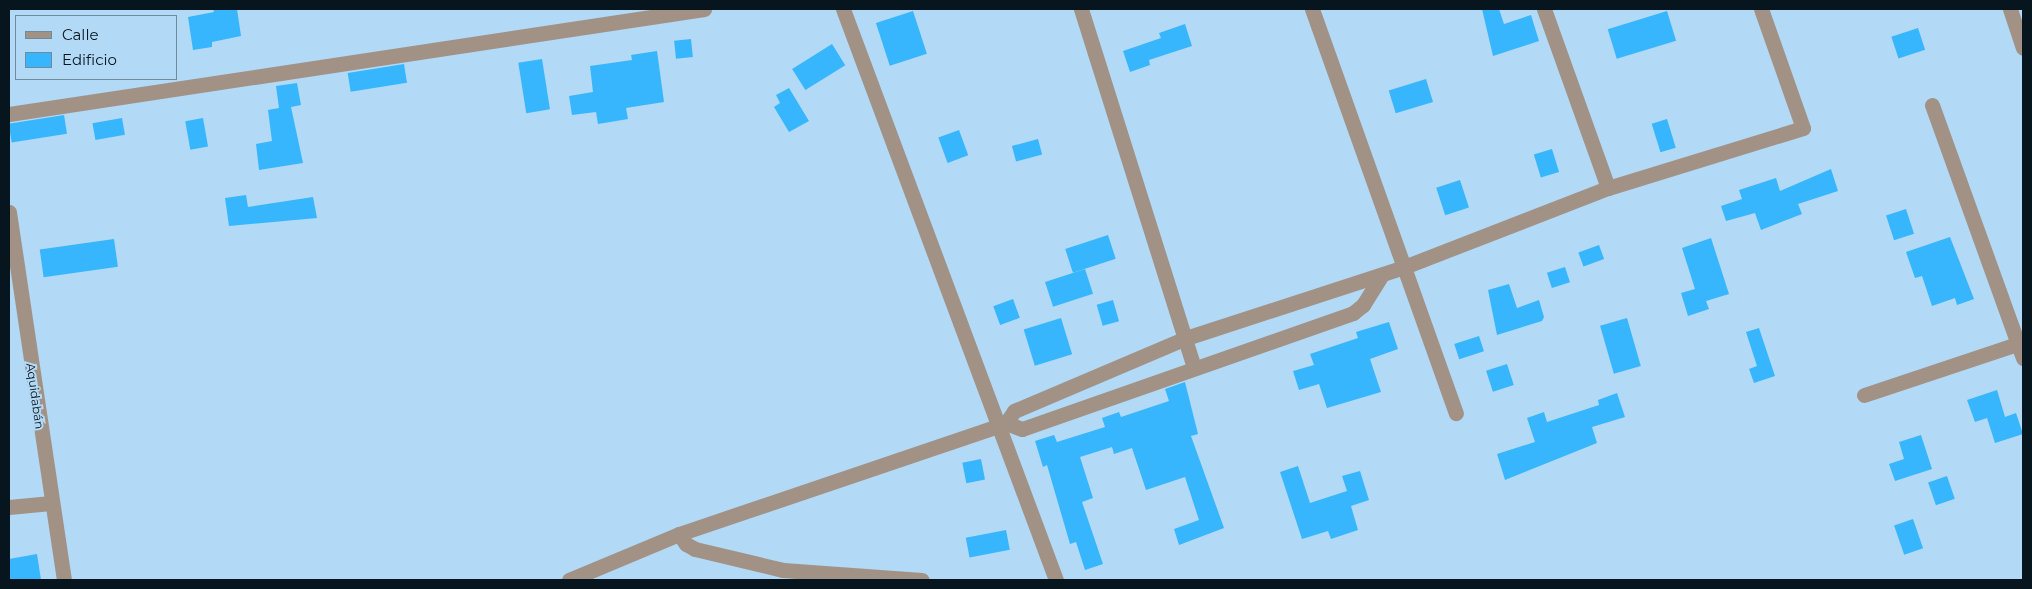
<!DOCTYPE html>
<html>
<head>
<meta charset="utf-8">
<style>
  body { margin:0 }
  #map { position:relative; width:2032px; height:589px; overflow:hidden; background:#b2d9f5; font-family:Montserrat,sans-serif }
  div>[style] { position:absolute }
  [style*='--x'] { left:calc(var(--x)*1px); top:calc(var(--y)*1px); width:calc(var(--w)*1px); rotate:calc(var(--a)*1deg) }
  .building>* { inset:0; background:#37b6fe; transform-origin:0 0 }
  .minor>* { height:15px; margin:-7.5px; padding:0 7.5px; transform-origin:7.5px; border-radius:7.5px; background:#a29286 }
  .tertiary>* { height:15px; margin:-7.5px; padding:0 7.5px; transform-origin:7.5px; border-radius:7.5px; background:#a29286 }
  span { translate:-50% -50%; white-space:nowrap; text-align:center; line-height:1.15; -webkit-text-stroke:4px #b2d9f5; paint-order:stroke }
  .street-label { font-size:12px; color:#07151f }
  .frame { position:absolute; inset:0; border:10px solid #07151f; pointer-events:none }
  .legend { position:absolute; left:15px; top:15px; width:162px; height:65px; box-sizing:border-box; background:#b2d9f5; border:1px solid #6e8b9f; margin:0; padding:6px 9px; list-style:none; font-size:15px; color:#07151f }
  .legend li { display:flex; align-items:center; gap:10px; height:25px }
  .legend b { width:25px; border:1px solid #6e8b9f }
</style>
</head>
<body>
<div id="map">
  <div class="building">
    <div style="clip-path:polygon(213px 9px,237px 9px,241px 36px,212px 42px,212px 47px,193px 50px,188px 17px,214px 12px)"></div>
    <div style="clip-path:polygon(1482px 9px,1499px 9px,1504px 24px,1531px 15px,1539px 41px,1493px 56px)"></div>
    <div style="left:913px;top:11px;width:45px;height:39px;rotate:72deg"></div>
    <div style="left:1667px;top:11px;width:31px;height:62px;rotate:73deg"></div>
    <div style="clip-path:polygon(1185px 24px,1192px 46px,1149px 60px,1150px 65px,1130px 72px,1123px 51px,1161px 38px,1159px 33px)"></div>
    <div style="left:1918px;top:28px;width:23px;height:28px;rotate:72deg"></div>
    <div style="left:691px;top:39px;width:18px;height:17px;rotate:84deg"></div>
    <div style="left:832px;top:44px;width:25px;height:47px;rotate:58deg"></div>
    <div style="clip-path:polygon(657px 51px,664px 102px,626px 108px,628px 119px,598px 124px,596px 112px,572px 115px,569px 96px,593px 92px,590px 66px,632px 60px,631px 55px)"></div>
    <div style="left:542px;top:59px;width:51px;height:24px;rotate:81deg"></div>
    <div style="left:404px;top:64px;width:19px;height:57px;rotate:81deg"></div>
    <div style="left:1426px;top:79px;width:24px;height:39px;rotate:73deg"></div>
    <div style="clip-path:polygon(297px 83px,301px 105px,291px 107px,303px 163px,259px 170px,256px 144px,272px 141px,268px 110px,279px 108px,276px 86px)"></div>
    <div style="clip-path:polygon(789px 88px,809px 121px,789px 132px,774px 107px,780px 103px,776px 95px)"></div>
    <div style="left:64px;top:115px;width:19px;height:56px;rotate:81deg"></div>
    <div style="left:122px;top:118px;width:17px;height:30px;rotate:80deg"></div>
    <div style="left:203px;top:118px;width:29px;height:18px;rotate:80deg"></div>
    <div style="left:1667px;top:119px;width:30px;height:16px;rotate:73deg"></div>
    <div style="left:959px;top:130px;width:27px;height:22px;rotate:70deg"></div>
    <div style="left:1038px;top:139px;width:16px;height:27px;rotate:75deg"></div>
    <div style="left:1552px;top:149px;width:24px;height:19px;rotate:73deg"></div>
    <div style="clip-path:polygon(1831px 169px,1838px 191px,1798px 204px,1802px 214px,1761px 230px,1755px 213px,1726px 221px,1721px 206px,1742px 199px,1739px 190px,1776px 178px,1780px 191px)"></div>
    <div style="left:1460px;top:180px;width:29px;height:25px;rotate:72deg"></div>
    <div style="clip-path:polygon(246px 195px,248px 207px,313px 197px,317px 218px,229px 226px,225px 198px)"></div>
    <div style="left:1906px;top:209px;width:26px;height:21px;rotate:72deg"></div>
    <div style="left:1108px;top:235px;width:25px;height:45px;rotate:72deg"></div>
    <div style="clip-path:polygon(1950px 237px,1974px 299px,1957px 305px,1955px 298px,1932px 306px,1922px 276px,1915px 278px,1906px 252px)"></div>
    <div style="clip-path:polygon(1711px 238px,1729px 294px,1706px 301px,1709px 309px,1688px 316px,1681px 293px,1695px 289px,1682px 248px)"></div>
    <div style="left:114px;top:239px;width:28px;height:75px;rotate:82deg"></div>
    <div style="left:1599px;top:245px;width:15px;height:22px;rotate:70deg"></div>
    <div style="left:1565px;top:267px;width:16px;height:19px;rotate:72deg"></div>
    <div style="left:1085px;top:269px;width:26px;height:42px;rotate:72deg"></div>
    <div style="clip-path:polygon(1509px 284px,1517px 308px,1539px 300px,1544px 317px,1542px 321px,1497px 335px,1488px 290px)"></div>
    <div style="left:1013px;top:299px;width:20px;height:21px;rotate:70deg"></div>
    <div style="left:1113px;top:300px;width:22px;height:17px;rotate:74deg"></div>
    <div style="left:1061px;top:318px;width:38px;height:39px;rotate:73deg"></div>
    <div style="left:1627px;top:318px;width:50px;height:28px;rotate:74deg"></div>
    <div style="clip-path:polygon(1389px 322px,1398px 349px,1370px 359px,1381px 392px,1327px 408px,1319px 384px,1299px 390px,1293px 371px,1314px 365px,1310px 354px,1358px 338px,1356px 332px)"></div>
    <div style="clip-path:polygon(1759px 328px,1775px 376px,1754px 383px,1749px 369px,1757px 366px,1746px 332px)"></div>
    <div style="left:1479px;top:336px;width:16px;height:26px;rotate:72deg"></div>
    <div style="left:1507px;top:364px;width:22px;height:22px;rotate:72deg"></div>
    <div style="clip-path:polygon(1185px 382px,1198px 434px,1191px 436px,1224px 528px,1179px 545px,1174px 529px,1199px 520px,1185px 477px,1146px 490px,1132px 448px,1114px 454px,1112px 447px,1080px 457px,1093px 498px,1082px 502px,1103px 564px,1085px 570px,1076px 542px,1070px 544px,1047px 465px,1043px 467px,1035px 441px,1054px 435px,1057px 442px,1105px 427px,1102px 418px,1119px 412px,1121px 417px,1169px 401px,1165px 389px)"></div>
    <div style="clip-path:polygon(1997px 390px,2005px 417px,2016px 413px,2023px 434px,1995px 443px,1987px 418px,1975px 422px,1967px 400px)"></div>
    <div style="clip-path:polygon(1617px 393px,1625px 417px,1592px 427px,1597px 443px,1505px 480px,1497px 454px,1535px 442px,1527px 418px,1544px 412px,1547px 422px,1599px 405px,1598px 400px)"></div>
    <div style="clip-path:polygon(1921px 435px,1932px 469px,1895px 481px,1889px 464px,1904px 459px,1899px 442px)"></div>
    <div style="left:981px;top:459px;width:21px;height:19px;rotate:79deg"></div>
    <div style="clip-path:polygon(1298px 466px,1310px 503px,1347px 491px,1342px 476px,1360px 471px,1369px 500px,1351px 506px,1358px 530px,1331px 539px,1328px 531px,1302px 539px,1280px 472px)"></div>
    <div style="left:1947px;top:476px;width:24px;height:20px;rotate:71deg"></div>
    <div style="left:1913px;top:519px;width:31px;height:20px;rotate:71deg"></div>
    <div style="left:1006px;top:530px;width:20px;height:41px;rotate:79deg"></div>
    <div style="clip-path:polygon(37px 554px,41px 580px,9px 580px,9px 559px)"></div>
  </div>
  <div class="minor">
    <div style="--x:843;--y:9;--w:609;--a:69.54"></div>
    <div style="--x:1081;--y:9;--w:375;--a:72.5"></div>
    <div style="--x:1312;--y:9;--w:429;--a:70.4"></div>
    <div style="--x:1544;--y:9;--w:190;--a:70.3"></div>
    <div style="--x:2010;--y:9;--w:41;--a:71.6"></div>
    <div style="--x:1932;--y:105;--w:269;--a:70.2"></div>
    <div style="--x:9;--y:114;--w:703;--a:-8.59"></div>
    <div style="--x:1864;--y:395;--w:168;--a:-18.4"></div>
    <div style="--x:1006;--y:423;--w:14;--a:-56"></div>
    <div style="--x:1014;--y:411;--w:187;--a:-23"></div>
    <div style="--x:1186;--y:338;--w:229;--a:-18"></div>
    <div style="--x:1404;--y:267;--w:219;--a:-21.2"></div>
    <div style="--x:1608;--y:188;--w:204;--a:-17.1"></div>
    <div style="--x:1803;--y:128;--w:126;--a:-109.4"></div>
    <div style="--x:9;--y:507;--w:42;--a:-5.4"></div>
    <div style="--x:679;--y:534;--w:12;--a:55"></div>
    <div style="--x:686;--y:544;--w:10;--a:29"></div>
    <div style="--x:695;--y:549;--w:90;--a:13.4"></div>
    <div style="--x:783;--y:570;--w:139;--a:4.1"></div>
    <div style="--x:569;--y:580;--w:119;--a:-22.7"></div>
    <div style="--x:679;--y:534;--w:345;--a:-18.7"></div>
    <div style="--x:1006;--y:423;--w:17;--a:21"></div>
    <div style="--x:1022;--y:429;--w:351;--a:-19.3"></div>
    <div style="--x:1353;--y:313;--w:13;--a:-39"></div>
    <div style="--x:1363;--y:305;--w:36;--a:-58"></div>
  </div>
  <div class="tertiary">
    <div style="--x:9;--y:212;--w:372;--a:81.5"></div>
  </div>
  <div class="street-label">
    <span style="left:35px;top:396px;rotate:82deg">Aquidabán</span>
  </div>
  <div class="frame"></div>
  <ul class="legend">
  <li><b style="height:6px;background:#a29286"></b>Calle</li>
  <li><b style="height:14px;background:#37b6fe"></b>Edificio</li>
  </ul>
</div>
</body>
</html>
